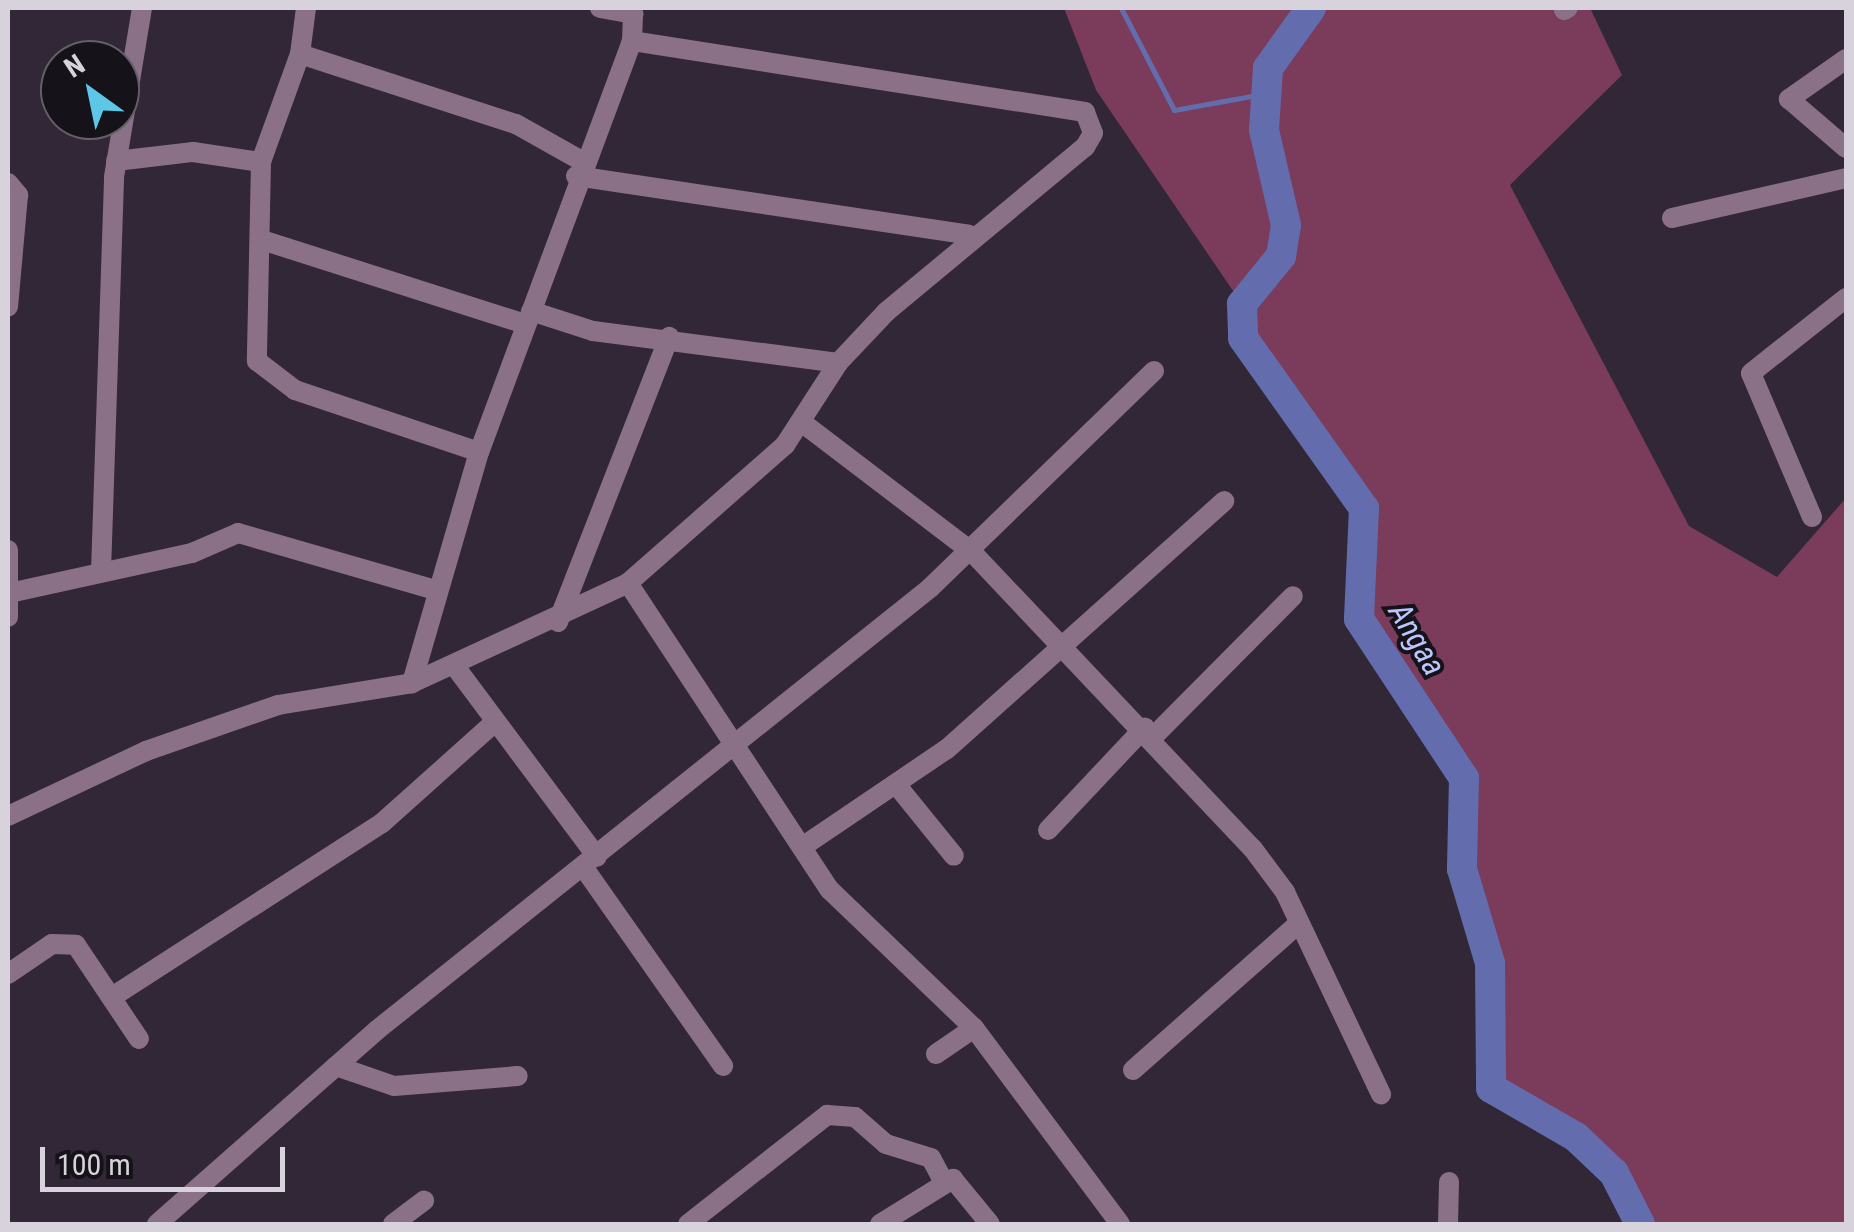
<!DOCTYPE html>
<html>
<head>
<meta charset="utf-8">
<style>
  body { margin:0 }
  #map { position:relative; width:1854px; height:1232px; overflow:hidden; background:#312736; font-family:"Roboto Condensed",sans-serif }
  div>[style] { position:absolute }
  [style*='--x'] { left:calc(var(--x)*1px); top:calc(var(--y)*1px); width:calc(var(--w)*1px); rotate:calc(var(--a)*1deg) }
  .green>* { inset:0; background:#7b3b5b }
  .stream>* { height:5px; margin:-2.5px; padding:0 2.5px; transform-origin:2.5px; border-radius:2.5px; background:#636dae }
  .river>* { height:30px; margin:-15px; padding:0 15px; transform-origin:15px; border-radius:15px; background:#636dae }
  .minor>* { height:20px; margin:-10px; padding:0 10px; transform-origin:10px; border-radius:10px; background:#8b7187 }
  span { translate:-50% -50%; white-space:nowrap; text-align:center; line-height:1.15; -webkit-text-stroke:8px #161219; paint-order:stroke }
  .water-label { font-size:32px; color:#bbc6fe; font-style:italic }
  .frame { position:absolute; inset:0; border:10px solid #d8d2dc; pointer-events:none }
  .north { position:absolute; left:40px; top:40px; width:100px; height:100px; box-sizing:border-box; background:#161219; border:2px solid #645f67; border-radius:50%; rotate:327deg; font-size:28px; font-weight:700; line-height:40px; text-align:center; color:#d8d2dc }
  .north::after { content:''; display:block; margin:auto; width:35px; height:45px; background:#5cc7e7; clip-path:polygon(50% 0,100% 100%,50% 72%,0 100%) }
  .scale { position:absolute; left:40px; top:1147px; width:245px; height:45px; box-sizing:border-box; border:5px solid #d8d2dc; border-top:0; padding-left:12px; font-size:30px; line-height:35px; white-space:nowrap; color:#d8d2dc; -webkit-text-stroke:8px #161219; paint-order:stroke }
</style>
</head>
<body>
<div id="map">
  <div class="green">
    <div style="clip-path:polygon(1064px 8px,1590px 8px,1622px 75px,1510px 185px,1689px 526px,1777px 577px,1846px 498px,1846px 1224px,1640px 1224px,1614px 1174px,1576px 1138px,1494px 1094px,1484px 1067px,1490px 963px,1462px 869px,1469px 793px,1359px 619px,1364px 507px,1243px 338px,1242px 304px,1096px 90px)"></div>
  </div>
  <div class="stream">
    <div style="--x:1121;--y:8;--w:115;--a:62.5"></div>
    <div style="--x:1174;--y:110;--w:90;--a:-10.2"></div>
  </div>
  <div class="river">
    <div style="--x:1311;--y:8;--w:74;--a:125.6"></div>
    <div style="--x:1268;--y:68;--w:62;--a:93.7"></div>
    <div style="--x:1264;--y:130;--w:98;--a:77"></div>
    <div style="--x:1286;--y:225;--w:31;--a:99"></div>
    <div style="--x:1281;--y:256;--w:62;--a:129.1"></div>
    <div style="--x:1242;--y:304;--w:34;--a:88"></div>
    <div style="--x:1243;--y:338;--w:209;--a:54.6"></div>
    <div style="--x:1364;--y:508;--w:111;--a:92.6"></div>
    <div style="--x:1359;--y:619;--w:191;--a:56.6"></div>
    <div style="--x:1464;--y:778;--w:91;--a:91.3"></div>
    <div style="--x:1462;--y:869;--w:98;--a:73.4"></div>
    <div style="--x:1490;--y:963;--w:125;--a:89.5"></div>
    <div style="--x:1491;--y:1088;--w:98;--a:30"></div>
    <div style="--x:1576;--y:1137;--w:52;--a:43.5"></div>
    <div style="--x:1614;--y:1173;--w:57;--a:63"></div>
  </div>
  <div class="minor">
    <div style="--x:306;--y:8;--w:46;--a:97.4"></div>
    <div style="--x:300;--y:54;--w:115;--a:109.9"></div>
    <div style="--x:261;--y:162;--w:199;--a:91.2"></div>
    <div style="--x:257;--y:361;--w:48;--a:37.3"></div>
    <div style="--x:295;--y:390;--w:194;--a:18.6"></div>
    <div style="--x:600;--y:8;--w:34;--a:10"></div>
    <div style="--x:633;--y:14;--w:27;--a:92"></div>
    <div style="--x:1564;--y:10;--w:4;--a:-27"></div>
    <div style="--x:300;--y:54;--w:227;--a:18"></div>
    <div style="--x:516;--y:124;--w:76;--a:29.3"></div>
    <div style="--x:1846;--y:59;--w:70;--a:144.9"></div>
    <div style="--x:1789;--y:99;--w:75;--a:40.7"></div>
    <div style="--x:116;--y:161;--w:78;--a:-6.7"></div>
    <div style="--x:193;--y:152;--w:69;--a:8.4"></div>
    <div style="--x:576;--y:176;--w:397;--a:8.5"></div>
    <div style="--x:8;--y:183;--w:16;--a:50"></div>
    <div style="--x:18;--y:195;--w:112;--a:95.1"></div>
    <div style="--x:1672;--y:218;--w:179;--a:-12.9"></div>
    <div style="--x:262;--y:240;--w:277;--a:17.7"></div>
    <div style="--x:531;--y:311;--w:65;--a:17.9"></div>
    <div style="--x:593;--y:331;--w:247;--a:7.4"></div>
    <div style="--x:804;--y:424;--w:210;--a:37.3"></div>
    <div style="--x:971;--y:551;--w:410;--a:46.6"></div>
    <div style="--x:1253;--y:849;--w:54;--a:53.3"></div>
    <div style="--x:1285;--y:892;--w:224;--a:64.6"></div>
    <div style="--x:1812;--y:517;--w:156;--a:-113"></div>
    <div style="--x:1751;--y:373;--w:121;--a:-38.3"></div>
    <div style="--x:8;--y:550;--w:67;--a:90"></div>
    <div style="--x:101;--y:572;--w:395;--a:-88.1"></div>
    <div style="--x:114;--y:177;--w:171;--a:-80.6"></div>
    <div style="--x:628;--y:583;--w:367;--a:56.7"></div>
    <div style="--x:830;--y:890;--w:199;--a:43.8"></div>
    <div style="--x:974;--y:1028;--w:244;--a:53.3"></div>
    <div style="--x:14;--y:592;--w:182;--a:-12.4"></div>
    <div style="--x:192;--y:553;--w:50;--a:-23.5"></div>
    <div style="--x:238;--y:533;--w:205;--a:16.1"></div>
    <div style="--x:558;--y:622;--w:306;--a:-68.7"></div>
    <div style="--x:454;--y:665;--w:239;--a:53.3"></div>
    <div style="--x:1154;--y:736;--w:197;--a:-45.2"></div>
    <div style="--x:899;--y:788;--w:87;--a:51"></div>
    <div style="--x:8;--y:816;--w:153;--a:-25.2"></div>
    <div style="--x:146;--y:751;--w:140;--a:-19.2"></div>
    <div style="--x:278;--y:705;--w:136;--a:-9.3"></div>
    <div style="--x:412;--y:683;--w:238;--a:-24.8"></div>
    <div style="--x:628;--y:583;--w:209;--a:-41.3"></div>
    <div style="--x:785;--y:445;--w:98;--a:-57.1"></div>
    <div style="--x:838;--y:363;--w:70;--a:-46.7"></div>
    <div style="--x:886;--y:312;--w:259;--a:-39.7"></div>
    <div style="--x:1085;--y:147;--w:16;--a:-60"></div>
    <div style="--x:1093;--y:133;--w:22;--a:-111"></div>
    <div style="--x:1085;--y:112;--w:459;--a:-171.1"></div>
    <div style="--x:632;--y:41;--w:439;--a:110.4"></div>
    <div style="--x:479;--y:452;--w:241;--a:106.2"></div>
    <div style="--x:1048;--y:830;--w:141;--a:-46.7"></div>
    <div style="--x:802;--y:847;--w:175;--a:-34.1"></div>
    <div style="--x:947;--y:749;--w:372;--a:-41.8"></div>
    <div style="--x:584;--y:868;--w:242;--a:54.9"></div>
    <div style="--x:8;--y:974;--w:53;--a:-34.3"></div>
    <div style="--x:52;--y:944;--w:24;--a:2"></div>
    <div style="--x:76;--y:945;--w:113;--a:56.2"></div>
    <div style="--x:112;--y:997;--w:321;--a:-32.8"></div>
    <div style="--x:382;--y:823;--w:150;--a:-41.8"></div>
    <div style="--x:936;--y:1054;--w:46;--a:-34.4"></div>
    <div style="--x:336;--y:1066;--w:61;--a:19"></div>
    <div style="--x:394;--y:1086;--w:124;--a:-4.6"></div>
    <div style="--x:1133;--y:1070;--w:220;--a:-41.5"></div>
    <div style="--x:157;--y:1224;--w:293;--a:-41.4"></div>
    <div style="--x:377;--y:1030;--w:708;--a:-38.63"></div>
    <div style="--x:930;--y:588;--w:312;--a:-44.1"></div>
    <div style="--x:393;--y:1224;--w:39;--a:-37"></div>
    <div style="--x:688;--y:1224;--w:177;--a:-38.1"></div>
    <div style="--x:827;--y:1115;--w:28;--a:4"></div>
    <div style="--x:855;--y:1117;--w:41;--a:41.1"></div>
    <div style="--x:886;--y:1144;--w:47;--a:17.3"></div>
    <div style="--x:931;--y:1158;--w:24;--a:62"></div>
    <div style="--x:880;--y:1224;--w:86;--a:-31.7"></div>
    <div style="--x:953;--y:1179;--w:58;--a:50.6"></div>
    <div style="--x:1448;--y:1224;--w:42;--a:-88.6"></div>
  </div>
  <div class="water-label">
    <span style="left:1417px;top:639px;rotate:59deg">Angaa</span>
  </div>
  <div class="frame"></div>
  <div class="north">N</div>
  <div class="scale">100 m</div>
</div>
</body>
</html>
